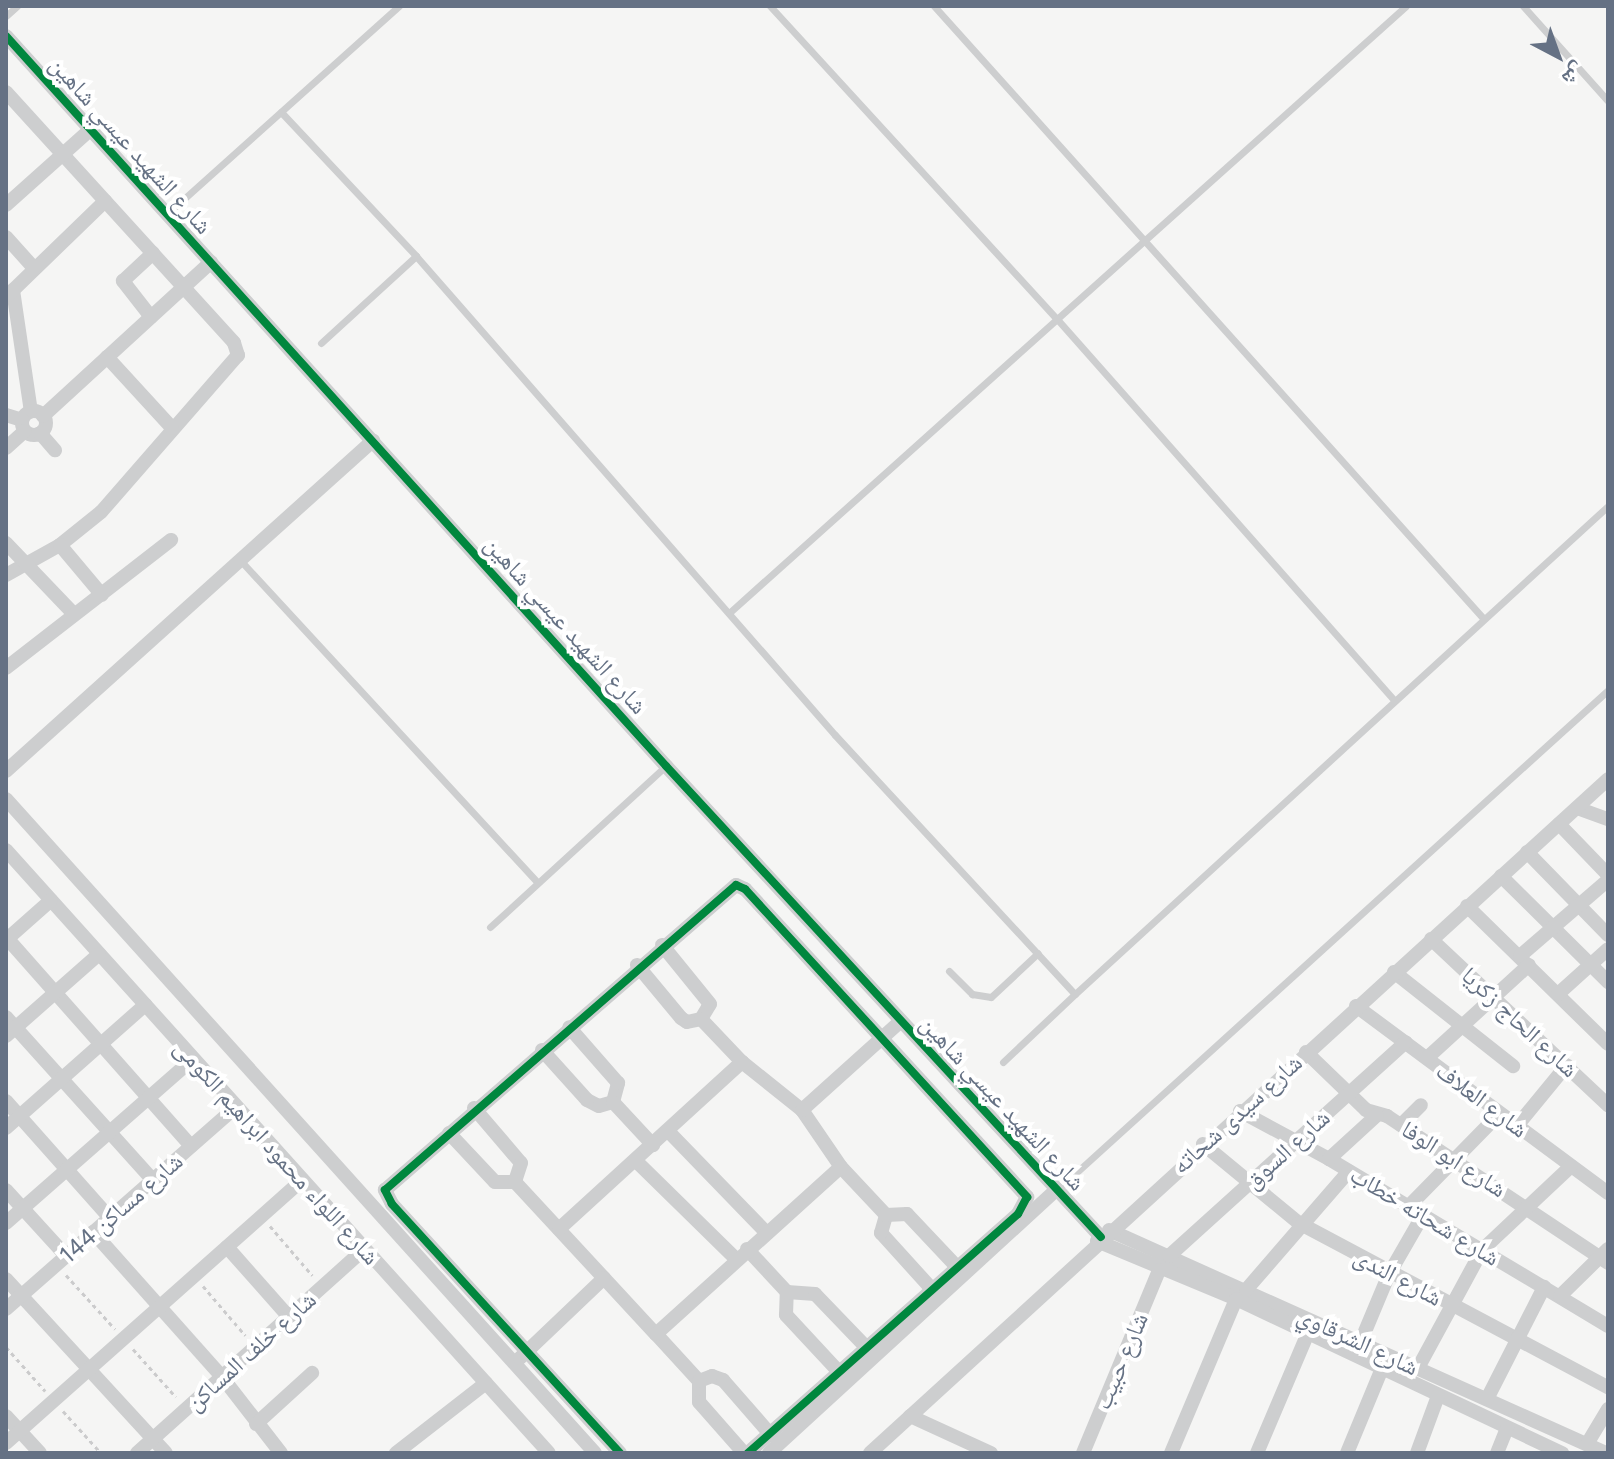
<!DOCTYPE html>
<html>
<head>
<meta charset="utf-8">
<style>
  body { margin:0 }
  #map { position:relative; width:1614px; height:1459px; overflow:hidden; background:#f5f5f4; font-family:Figtree,"Noto Naskh Arabic",sans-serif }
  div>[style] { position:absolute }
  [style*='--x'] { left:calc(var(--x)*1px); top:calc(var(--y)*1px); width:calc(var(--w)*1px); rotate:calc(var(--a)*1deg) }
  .path>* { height:3px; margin-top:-1.5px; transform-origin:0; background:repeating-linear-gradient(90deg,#cbcbcc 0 4px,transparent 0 8px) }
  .lane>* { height:7px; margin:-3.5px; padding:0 3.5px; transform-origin:3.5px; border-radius:3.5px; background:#cdcecf }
  .street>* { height:14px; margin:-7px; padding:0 7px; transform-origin:7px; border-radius:7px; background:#cdcecf }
  .street>.ring { margin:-7px; padding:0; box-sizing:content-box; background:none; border:14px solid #cdcecf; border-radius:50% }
  .cycleway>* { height:8px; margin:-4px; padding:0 4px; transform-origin:4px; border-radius:4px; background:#00873e }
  span { translate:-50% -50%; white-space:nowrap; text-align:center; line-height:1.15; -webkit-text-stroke:8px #fff; paint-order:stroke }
  .street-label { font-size:24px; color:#657184 }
  .frame { position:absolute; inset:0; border:8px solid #657184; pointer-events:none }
  .north { position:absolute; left:1518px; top:16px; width:80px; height:80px; -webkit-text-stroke:6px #fff; paint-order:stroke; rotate:139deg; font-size:22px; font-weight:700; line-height:32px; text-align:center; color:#657184 }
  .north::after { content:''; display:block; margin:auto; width:28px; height:36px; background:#657184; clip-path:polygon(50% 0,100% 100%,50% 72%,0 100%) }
</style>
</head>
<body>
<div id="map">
  <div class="path">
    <div style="--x:270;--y:1226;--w:65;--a:49.4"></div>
    <div style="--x:66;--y:1275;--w:73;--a:47.8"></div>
    <div style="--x:203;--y:1286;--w:65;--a:49.4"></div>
    <div style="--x:6;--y:1347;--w:59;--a:48.4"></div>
    <div style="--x:133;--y:1349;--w:64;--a:48.1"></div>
    <div style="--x:63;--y:1411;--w:57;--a:47.9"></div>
  </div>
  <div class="lane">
    <div style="--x:770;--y:6;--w:425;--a:47.5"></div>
    <div style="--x:1057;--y:319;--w:509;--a:48.51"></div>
    <div style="--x:934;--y:6;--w:822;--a:48.11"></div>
    <div style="--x:1523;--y:6;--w:127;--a:48.2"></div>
    <div style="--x:6;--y:16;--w:15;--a:-42"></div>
    <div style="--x:281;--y:112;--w:197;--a:46.8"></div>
    <div style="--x:416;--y:256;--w:636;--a:48.82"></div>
    <div style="--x:835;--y:735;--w:353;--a:47.2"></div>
    <div style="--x:1075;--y:994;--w:723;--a:-42.48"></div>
    <div style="--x:167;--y:214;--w:312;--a:-41.9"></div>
    <div style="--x:321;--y:343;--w:129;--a:-42.5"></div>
    <div style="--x:240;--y:560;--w:439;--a:47.3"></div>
    <div style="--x:729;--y:613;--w:909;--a:-41.88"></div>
    <div style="--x:490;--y:927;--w:239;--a:-42.5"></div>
    <div style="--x:949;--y:971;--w:33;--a:45"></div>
    <div style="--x:972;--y:994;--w:19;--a:9"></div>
    <div style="--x:991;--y:997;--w:64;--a:-43.1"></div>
    <div style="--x:1003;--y:1062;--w:99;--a:-43.4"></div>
    <div style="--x:1057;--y:1190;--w:744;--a:-42.22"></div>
  </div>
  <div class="street">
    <div style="--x:6;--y:36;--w:984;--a:47.88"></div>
    <div style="--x:666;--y:766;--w:641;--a:47.28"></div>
    <div style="--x:6;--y:92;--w:339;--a:47.7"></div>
    <div style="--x:234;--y:343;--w:13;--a:72"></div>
    <div style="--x:238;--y:355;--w:208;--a:131.1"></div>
    <div style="--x:101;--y:512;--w:53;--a:141.2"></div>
    <div style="--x:60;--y:545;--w:62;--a:150.9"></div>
    <div style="--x:6;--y:205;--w:114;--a:-41.8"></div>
    <div style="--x:6;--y:237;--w:40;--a:48"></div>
    <div style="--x:13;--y:290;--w:123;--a:81.6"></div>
    <div style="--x:6;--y:297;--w:138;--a:-44.1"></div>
    <div style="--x:151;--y:317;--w:46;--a:-127.9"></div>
    <div style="--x:123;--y:281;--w:41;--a:-43"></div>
    <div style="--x:107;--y:357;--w:96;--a:47.5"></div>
    <div class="ring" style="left:22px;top:411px;width:10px;height:10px"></div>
    <div style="--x:6;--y:415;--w:17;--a:17"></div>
    <div style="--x:43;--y:416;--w:228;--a:-42.5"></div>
    <div style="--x:40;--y:433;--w:23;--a:49"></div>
    <div style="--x:6;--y:448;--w:25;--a:-42"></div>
    <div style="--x:6;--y:543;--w:97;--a:46.3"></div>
    <div style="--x:60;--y:545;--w:65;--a:50"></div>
    <div style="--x:6;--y:668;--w:209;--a:-37.8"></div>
    <div style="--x:6;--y:771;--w:494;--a:-42"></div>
    <div style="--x:6;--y:799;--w:880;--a:47.99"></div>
    <div style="--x:1577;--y:808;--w:33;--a:20"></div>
    <div style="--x:1559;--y:824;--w:71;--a:46.1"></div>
    <div style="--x:6;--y:850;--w:811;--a:48"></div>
    <div style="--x:1527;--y:852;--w:116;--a:45.7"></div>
    <div style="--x:1501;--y:876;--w:151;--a:44.7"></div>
    <div style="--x:1467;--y:906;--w:197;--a:44.4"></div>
    <div style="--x:6;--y:937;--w:279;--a:48.5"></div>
    <div style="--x:1431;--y:939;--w:243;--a:43.2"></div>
    <div style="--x:6;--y:940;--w:60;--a:-41.6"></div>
    <div style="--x:1520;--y:956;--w:116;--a:-40.8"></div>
    <div style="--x:637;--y:965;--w:69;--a:50.3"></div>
    <div style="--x:681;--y:1018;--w:7;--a:34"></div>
    <div style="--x:687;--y:1022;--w:14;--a:-12"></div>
    <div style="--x:701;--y:1019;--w:17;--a:-59"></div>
    <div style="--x:710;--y:1004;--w:76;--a:-129.1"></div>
    <div style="--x:1394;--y:972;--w:152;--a:38.3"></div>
    <div style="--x:1558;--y:994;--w:67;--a:-42"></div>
    <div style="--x:1356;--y:1006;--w:314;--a:36.6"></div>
    <div style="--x:6;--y:1017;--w:219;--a:48"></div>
    <div style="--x:701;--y:1019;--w:59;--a:46.4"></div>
    <div style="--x:742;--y:1062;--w:77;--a:38.7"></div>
    <div style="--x:6;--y:1036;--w:124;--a:-41.4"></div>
    <div style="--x:542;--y:1050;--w:67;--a:48"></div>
    <div style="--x:587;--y:1100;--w:13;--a:27"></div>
    <div style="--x:599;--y:1106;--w:15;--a:-16"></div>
    <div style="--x:613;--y:1102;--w:20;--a:-75"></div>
    <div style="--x:618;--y:1083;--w:74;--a:-131.2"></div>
    <div style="--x:1306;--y:1052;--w:83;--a:44"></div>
    <div style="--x:1366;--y:1110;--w:22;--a:16"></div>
    <div style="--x:1387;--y:1116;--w:265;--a:33.6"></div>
    <div style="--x:1427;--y:1058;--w:138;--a:-42.4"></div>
    <div style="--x:6;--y:1101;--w:157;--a:48.4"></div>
    <div style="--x:613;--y:1102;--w:59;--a:47.1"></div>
    <div style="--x:474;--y:1108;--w:72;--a:49.5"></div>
    <div style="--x:521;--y:1163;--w:20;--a:108"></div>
    <div style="--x:1240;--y:1111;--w:101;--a:28.3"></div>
    <div style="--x:1329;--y:1159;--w:325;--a:30.9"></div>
    <div style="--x:1401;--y:1125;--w:28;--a:-45"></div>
    <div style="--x:1516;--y:1127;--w:80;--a:-50.6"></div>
    <div style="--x:6;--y:1128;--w:186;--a:-41.5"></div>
    <div style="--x:668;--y:1131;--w:141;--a:45.9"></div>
    <div style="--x:449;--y:1133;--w:67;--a:46.8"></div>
    <div style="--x:495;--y:1182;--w:20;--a:0"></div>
    <div style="--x:515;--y:1182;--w:207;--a:47.2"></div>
    <div style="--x:656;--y:1334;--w:64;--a:47.5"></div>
    <div style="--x:699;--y:1381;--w:21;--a:90"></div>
    <div style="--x:699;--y:1402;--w:68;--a:48.6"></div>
    <div style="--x:1203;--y:1144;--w:124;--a:39.5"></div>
    <div style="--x:1299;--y:1223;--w:350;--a:28"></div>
    <div style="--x:1329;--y:1159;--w:65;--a:-42.5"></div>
    <div style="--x:636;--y:1161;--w:140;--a:44.4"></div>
    <div style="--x:6;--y:1190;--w:89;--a:47.7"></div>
    <div style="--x:1409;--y:1206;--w:129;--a:-45.6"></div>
    <div style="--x:886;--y:1215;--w:66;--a:-133.2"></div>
    <div style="--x:841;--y:1167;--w:69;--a:-124.4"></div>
    <div style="--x:802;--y:1110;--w:133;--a:-42"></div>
    <div style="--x:6;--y:1223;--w:249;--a:-41.3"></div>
    <div style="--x:559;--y:1229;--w:248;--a:-42.4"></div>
    <div style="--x:1109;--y:1230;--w:545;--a:24.17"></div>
    <div style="--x:93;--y:1232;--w:194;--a:48.3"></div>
    <div style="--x:222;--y:1377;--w:96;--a:52.2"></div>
    <div style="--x:1097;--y:1241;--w:151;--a:22.6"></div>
    <div style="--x:1236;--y:1299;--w:361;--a:25.3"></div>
    <div style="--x:227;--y:1247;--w:94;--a:48.5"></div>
    <div style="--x:747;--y:1249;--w:59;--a:47.1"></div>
    <div style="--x:1169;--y:1256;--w:319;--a:-42.1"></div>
    <div style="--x:6;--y:1279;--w:236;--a:47.4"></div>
    <div style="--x:930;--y:1287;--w:73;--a:-132.2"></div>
    <div style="--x:881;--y:1233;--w:19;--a:-74"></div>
    <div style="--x:886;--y:1215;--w:21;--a:-3"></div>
    <div style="--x:907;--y:1214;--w:71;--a:46.7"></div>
    <div style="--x:1246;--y:1290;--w:157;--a:-49.1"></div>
    <div style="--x:1560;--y:1296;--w:67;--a:-44.4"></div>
    <div style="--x:6;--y:1309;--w:306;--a:-41.3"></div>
    <div style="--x:656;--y:1334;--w:249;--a:-42.1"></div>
    <div style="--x:1361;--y:1341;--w:73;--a:-67.3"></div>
    <div style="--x:1389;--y:1274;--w:68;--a:-60"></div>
    <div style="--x:520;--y:1358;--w:116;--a:-43.6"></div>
    <div style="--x:1418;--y:1368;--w:134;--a:-61.5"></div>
    <div style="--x:1482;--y:1250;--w:122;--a:-43.3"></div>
    <div style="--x:839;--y:1372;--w:78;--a:-132.9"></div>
    <div style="--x:786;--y:1315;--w:23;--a:-88"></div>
    <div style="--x:787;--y:1292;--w:28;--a:4"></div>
    <div style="--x:815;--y:1294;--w:74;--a:46.1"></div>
    <div style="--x:699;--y:1381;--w:14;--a:-21"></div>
    <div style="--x:712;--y:1376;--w:12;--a:20"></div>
    <div style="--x:723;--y:1380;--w:73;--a:48.9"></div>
    <div style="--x:1487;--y:1399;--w:126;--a:-63"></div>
    <div style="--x:6;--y:1416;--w:50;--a:47.4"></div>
    <div style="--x:910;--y:1416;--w:89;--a:24.6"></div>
    <div style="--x:256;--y:1424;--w:76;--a:-42.3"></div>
    <div style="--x:6;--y:1443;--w:396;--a:-41.6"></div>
    <div style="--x:1587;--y:1444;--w:41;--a:-59"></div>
    <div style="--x:137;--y:1453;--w:305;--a:-41.9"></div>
    <div style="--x:396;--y:1453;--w:114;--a:-37.9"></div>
    <div style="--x:620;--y:1453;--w:338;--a:-132.5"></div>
    <div style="--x:392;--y:1204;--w:16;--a:-117"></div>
    <div style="--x:385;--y:1190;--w:465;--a:-41"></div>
    <div style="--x:736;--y:885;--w:10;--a:24"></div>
    <div style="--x:745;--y:889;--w:418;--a:47.5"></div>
    <div style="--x:1027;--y:1197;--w:19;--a:118"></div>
    <div style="--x:1018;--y:1214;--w:361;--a:138.5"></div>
    <div style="--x:769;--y:1453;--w:388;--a:-42.5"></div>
    <div style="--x:870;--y:1453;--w:999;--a:-42.4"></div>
    <div style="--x:1083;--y:1453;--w:198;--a:-67.4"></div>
    <div style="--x:1171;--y:1453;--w:167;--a:-67.1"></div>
    <div style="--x:1257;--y:1453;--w:128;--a:-67"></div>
    <div style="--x:1347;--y:1453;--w:89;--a:-67.5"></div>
    <div style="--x:1417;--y:1453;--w:61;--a:-69.8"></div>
    <div style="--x:1497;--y:1453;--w:27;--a:-68"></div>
  </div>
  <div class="cycleway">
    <div style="--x:6;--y:36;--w:984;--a:47.88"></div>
    <div style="--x:666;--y:766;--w:641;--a:47.28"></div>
    <div style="--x:620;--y:1453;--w:338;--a:-132.5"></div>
    <div style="--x:392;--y:1204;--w:16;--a:-117"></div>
    <div style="--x:385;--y:1190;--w:465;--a:-41"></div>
    <div style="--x:736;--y:885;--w:10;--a:24"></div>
    <div style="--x:745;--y:889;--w:418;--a:47.5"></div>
    <div style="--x:1027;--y:1197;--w:19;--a:118"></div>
    <div style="--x:1018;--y:1214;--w:361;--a:138.5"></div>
  </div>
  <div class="street-label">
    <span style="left:131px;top:145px;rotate:48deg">شارع الشهيد عيسي شاهين</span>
    <span style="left:566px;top:625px;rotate:48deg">شارع الشهيد عيسي شاهين</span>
    <span style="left:1520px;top:1022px;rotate:43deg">شارع الحاج زكريا</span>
    <span style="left:1482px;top:1100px;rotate:37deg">شارع العلاف</span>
    <span style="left:1003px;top:1103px;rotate:47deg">شارع الشهيد عيسي شاهين</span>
    <span style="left:1237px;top:1114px;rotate:-42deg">شارع سيدى شحاته</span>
    <span style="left:1287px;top:1149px;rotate:-42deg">شارع السوق</span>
    <span style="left:277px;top:1152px;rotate:48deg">شارع اللواء محمود ابراهيم الكومى</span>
    <span style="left:1454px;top:1159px;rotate:33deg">شارع ابو الوفا</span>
    <span style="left:121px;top:1208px;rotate:-41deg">شارع مساكن 144</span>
    <span style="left:1425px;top:1216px;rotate:31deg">شارع شحاته خطاب</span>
    <span style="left:1398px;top:1277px;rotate:28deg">شارع الندى</span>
    <span style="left:1358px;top:1341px;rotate:25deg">شارع الشرقاوي</span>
    <span style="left:251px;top:1351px;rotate:-42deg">شارع خلف المساكن</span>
    <span style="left:1121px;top:1361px;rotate:-67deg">شارع حبيب</span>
  </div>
  <div class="frame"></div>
  <div class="north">ش</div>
</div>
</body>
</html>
